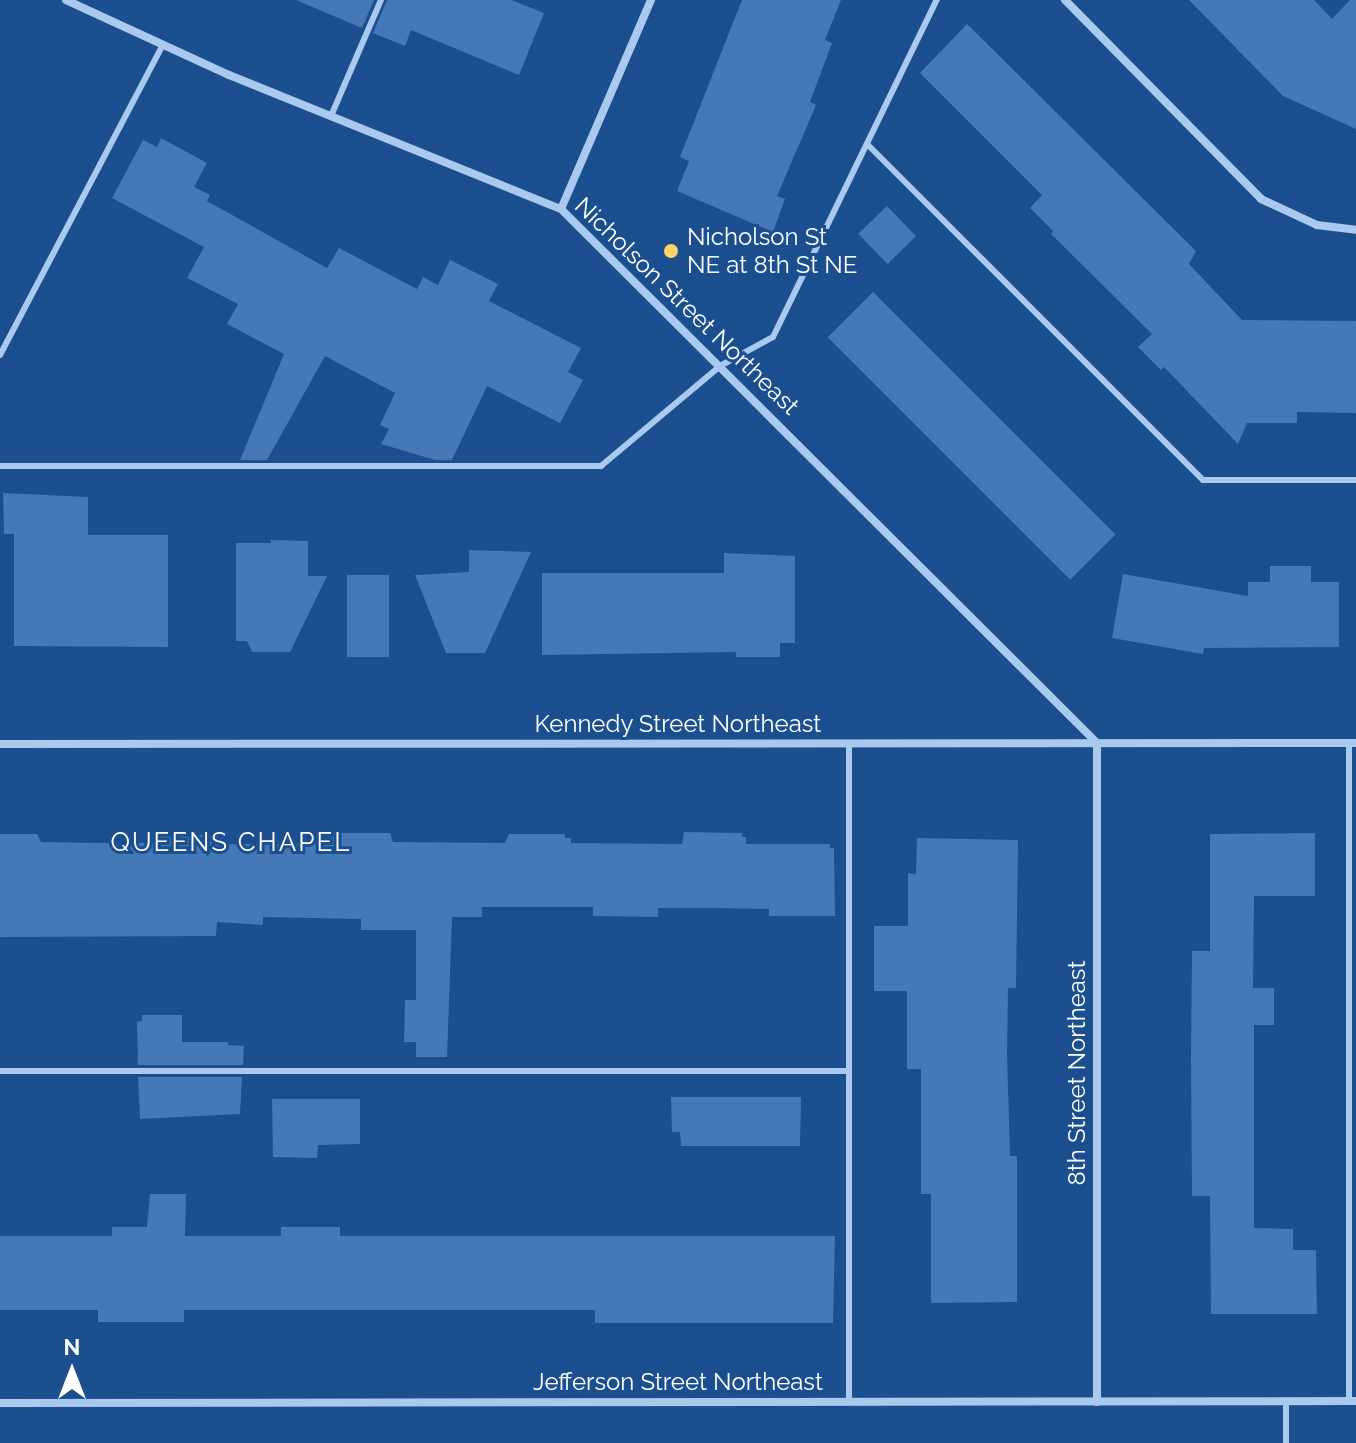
<!DOCTYPE html>
<html>
<head>
<meta charset="utf-8">
<style>
  body { margin:0 }
  #map { position:relative; width:1356px; height:1443px; overflow:hidden; background:#1b4f8f; font-family:Raleway,sans-serif }
  div>[style] { position:absolute }
  [style*='--x'] { left:calc(var(--x)*1px); top:calc(var(--y)*1px); width:calc(var(--w)*1px); rotate:calc(var(--a)*1deg) }
  .building>* { inset:0; background:#4478b7; transform-origin:0 0 }
  .lane>* { height:6px; margin:-3px; padding:0 3px; transform-origin:3px; border-radius:3px; background:#a9c9ee }
  .street>* { height:8px; margin:-4px; padding:0 4px; transform-origin:4px; border-radius:4px; background:#a9c9ee }
  .dots>* { width:22px; height:22px; translate:-50% -50%; box-sizing:border-box; border:4px solid #1b4f8f; border-radius:50% }
  span { translate:-50% -50%; white-space:nowrap; text-align:center; line-height:1.15; -webkit-text-stroke:6px #1b4f8f; paint-order:stroke }
  .poi-label { font-size:24px; color:#fff }
  .left { translate:0 -50%; text-align:left }
  .street-label { font-size:24px; color:#fff }
  .neighbourhood-label { font-size:26px; color:#fff; letter-spacing:2px }
  .north { position:absolute; left:32px; top:1331px; width:80px; height:80px; -webkit-text-stroke:6px #1b4f8f; paint-order:stroke; rotate:0deg; font-size:22px; font-weight:700; line-height:32px; text-align:center; color:#fff }
  .north::after { content:''; display:block; margin:auto; width:28px; height:36px; background:#fff; clip-path:polygon(50% 0,100% 100%,50% 72%,0 100%) }
</style>
</head>
<body>
<div id="map">
  <div class="building">
    <div style="clip-path:polygon(296px 0,374px 0,362px 28px)"></div>
    <div style="clip-path:polygon(387px 0,511px 0,544px 13px,519px 75px,411px 30px,405px 46px,373px 33px)"></div>
    <div style="clip-path:polygon(742px 0,841px 0,825px 40px,832px 43px,810px 102px,816px 105px,777px 196px,785px 199px,773px 232px,677px 191px,689px 161px,680px 157px)"></div>
    <div style="clip-path:polygon(1189px 0,1314px 0,1332px 19px,1350px 0,1356px 0,1356px 129px,1283px 96px)"></div>
    <div style="clip-path:polygon(967px 24px,1196px 251px,1189px 264px,1242px 320px,1356px 321px,1356px 413px,1297px 412px,1297px 423px,1247px 423px,1238px 444px,1164px 367px,1161px 370px,1138px 347px,1152px 334px,1051px 234px,1053px 231px,1030px 208px,1042px 195px,920px 73px)"></div>
    <div style="clip-path:polygon(161px 138px,207px 163px,194px 187px,210px 195px,207px 201px,327px 268px,339px 248px,417px 289px,423px 277px,438px 285px,450px 260px,498px 284px,489px 301px,581px 348px,568px 372px,583px 380px,560px 423px,487px 386px,452px 460px,435px 460px,381px 444px,389px 429px,380px 425px,395px 393px,325px 356px,267px 460px,240px 460px,284px 354px,227px 324px,238px 304px,187px 278px,204px 247px,112px 198px,143px 140px,157px 147px)"></div>
    <div style="left:887px;top:206px;width:42px;height:40px;rotate:46deg"></div>
    <div style="left:873px;top:292px;width:343px;height:64px;rotate:45deg"></div>
    <div style="clip-path:polygon(3px 493px,88px 497px,88px 535px,168px 535px,168px 647px,14px 646px,14px 534px,4px 534px)"></div>
    <div style="clip-path:polygon(271px 540px,308px 541px,308px 576px,327px 576px,290px 652px,252px 652px,247px 641px,236px 641px,236px 543px,271px 543px)"></div>
    <div style="clip-path:polygon(469px 550px,531px 552px,485px 653px,446px 653px,415px 575px,469px 572px)"></div>
    <div style="clip-path:polygon(724px 553px,795px 556px,795px 643px,780px 643px,780px 657px,736px 657px,736px 652px,542px 655px,542px 573px,724px 573px)"></div>
    <div style="clip-path:polygon(1270px 566px,1311px 566px,1311px 582px,1339px 582px,1339px 647px,1204px 648px,1203px 654px,1112px 638px,1123px 574px,1248px 596px,1248px 582px,1270px 582px)"></div>
    <div style="left:389px;top:575px;width:82px;height:42px;rotate:90deg"></div>
    <div style="clip-path:polygon(684px 832px,742px 833px,742px 837px,746px 837px,746px 844px,830px 844px,830px 848px,834px 848px,835px 916px,769px 916px,769px 909px,714px 908px,658px 908px,658px 917px,593px 916px,593px 907px,482px 907px,482px 917px,452px 917px,447px 1057px,416px 1057px,416px 1042px,404px 1042px,405px 1000px,416px 1000px,416px 930px,361px 930px,361px 919px,263px 917px,263px 925px,217px 922px,216px 936px,0 937px,0 834px,37px 834px,41px 842px,97px 843px,152px 843px,156px 835px,214px 835px,218px 838px,218px 844px,329px 844px,332px 833px,390px 833px,393px 842px,505px 843px,509px 834px,565px 834px,565px 838px,571px 838px,571px 843px,682px 844px)"></div>
    <div style="clip-path:polygon(1315px 833px,1315px 896px,1254px 896px,1253px 988px,1274px 988px,1274px 1025px,1254px 1025px,1254px 1228px,1293px 1229px,1293px 1250px,1316px 1250px,1317px 1314px,1211px 1314px,1210px 1196px,1192px 1196px,1191px 1058px,1192px 951px,1210px 951px,1210px 834px)"></div>
    <div style="clip-path:polygon(917px 838px,1018px 840px,1016px 988px,1008px 988px,1007px 1054px,1010px 1156px,1017px 1156px,1017px 1302px,931px 1303px,931px 1194px,921px 1194px,921px 1069px,907px 1069px,907px 991px,874px 991px,874px 926px,908px 926px,908px 873px,916px 874px)"></div>
    <div style="clip-path:polygon(142px 1015px,182px 1015px,182px 1042px,228px 1042px,228px 1045px,244px 1046px,243px 1065px,138px 1065px,137px 1022px,142px 1021px)"></div>
    <div style="clip-path:polygon(138px 1077px,242px 1077px,240px 1114px,140px 1119px)"></div>
    <div style="clip-path:polygon(671px 1097px,801px 1097px,800px 1146px,681px 1146px,680px 1132px,672px 1132px)"></div>
    <div style="clip-path:polygon(272px 1099px,360px 1099px,360px 1144px,318px 1145px,317px 1158px,273px 1157px)"></div>
    <div style="clip-path:polygon(150px 1194px,186px 1194px,185px 1236px,281px 1236px,281px 1227px,340px 1227px,340px 1236px,835px 1236px,833px 1323px,595px 1323px,595px 1310px,184px 1310px,184px 1322px,98px 1322px,98px 1310px,0 1310px,0 1236px,112px 1236px,112px 1227px,147px 1227px)"></div>
  </div>
  <div class="lane">
    <div style="--x:331;--y:116;--w:126;--a:-66.7"></div>
    <div style="--x:867;--y:144;--w:475;--a:45"></div>
    <div style="--x:1203;--y:480;--w:153;--a:0"></div>
    <div style="--x:0;--y:355;--w:350;--a:-62.3"></div>
    <div style="--x:0;--y:466;--w:601;--a:0"></div>
    <div style="--x:601;--y:466;--w:155;--a:-40"></div>
    <div style="--x:720;--y:366;--w:60;--a:-28.7"></div>
    <div style="--x:773;--y:337;--w:375;--a:-64.1"></div>
    <div style="--x:849;--y:743;--w:659;--a:90"></div>
    <div style="--x:1349;--y:743;--w:658;--a:90"></div>
    <div style="--x:0;--y:1071;--w:849;--a:0"></div>
    <div style="--x:1286;--y:1402;--w:41;--a:90"></div>
  </div>
  <div class="street">
    <div style="--x:66;--y:0;--w:179;--a:24.7"></div>
    <div style="--x:229;--y:75;--w:358;--a:22"></div>
    <div style="--x:561;--y:209;--w:757;--a:44.89"></div>
    <div style="--x:1065;--y:0;--w:279;--a:45.4"></div>
    <div style="--x:1261;--y:199;--w:62;--a:24.9"></div>
    <div style="--x:1317;--y:225;--w:39;--a:7"></div>
    <div style="--x:561;--y:209;--w:228;--a:-66.7"></div>
    <div style="--x:1097;--y:743;--w:659;--a:90"></div>
    <div style="--x:0;--y:744;--w:1356;--a:-0.04"></div>
    <div style="--x:0;--y:1403;--w:1356;--a:-0.08"></div>
  </div>
  <div class="dots">
    <div style="left:671px;top:251px;background:#ffd166"></div>
  </div>
  <div class="poi-label">
    <span class="left" style="left:687px;top:251px">Nicholson St<br>NE at 8th St NE</span>
  </div>
  <div class="street-label">
    <span style="left:687px;top:306px;rotate:44deg">Nicholson Street Northeast</span>
    <span style="left:678px;top:724px">Kennedy Street Northeast</span>
    <span style="left:1077px;top:1073px;rotate:-90deg">8th Street Northeast</span>
    <span style="left:678px;top:1382px">Jefferson Street Northeast</span>
  </div>
  <div class="neighbourhood-label">
    <span style="left:231px;top:843px">QUEENS CHAPEL</span>
  </div>
  <div class="north">N</div>
</div>
</body>
</html>
